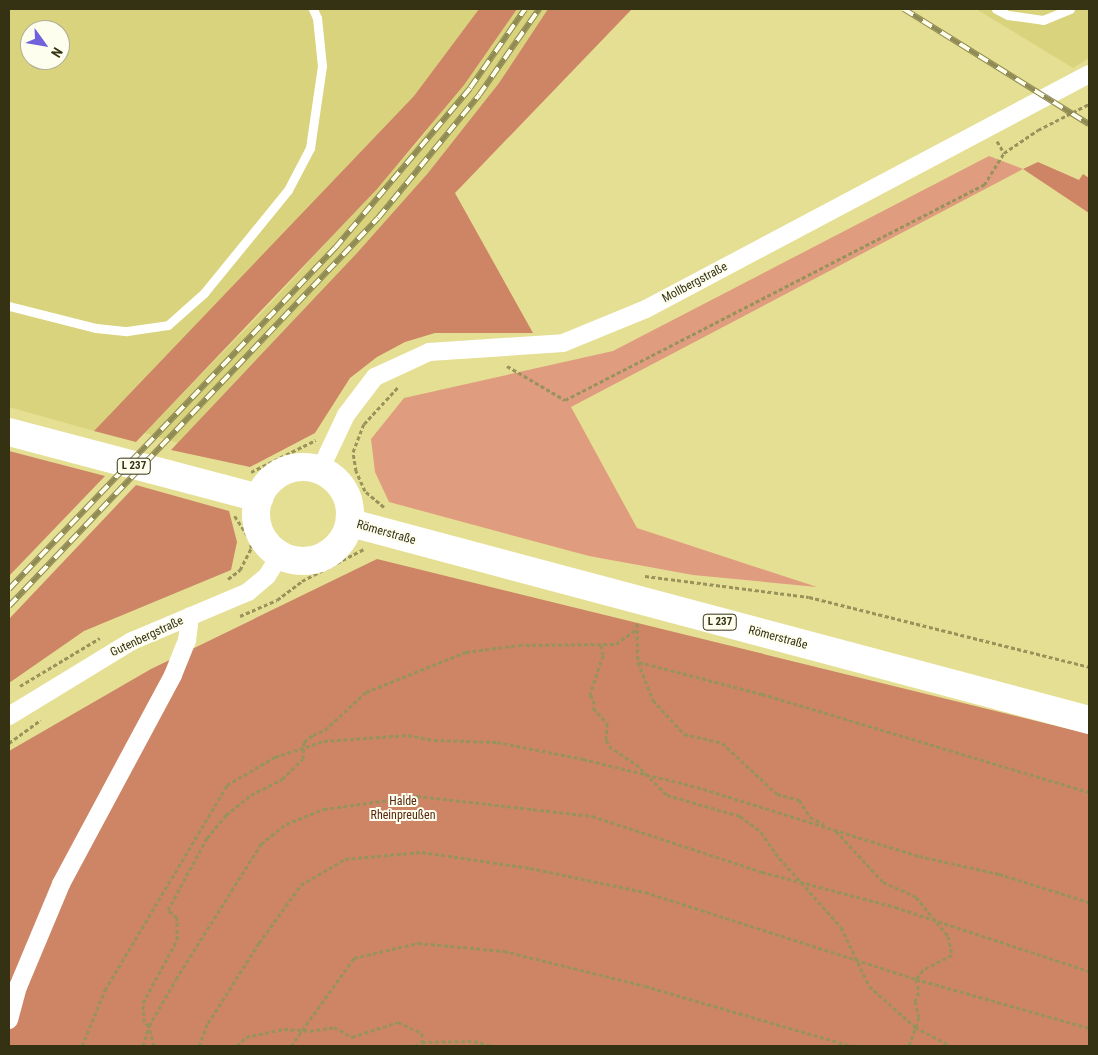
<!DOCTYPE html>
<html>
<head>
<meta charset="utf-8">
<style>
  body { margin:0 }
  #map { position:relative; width:1098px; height:1055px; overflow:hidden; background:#e5df93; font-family:"Roboto Condensed",sans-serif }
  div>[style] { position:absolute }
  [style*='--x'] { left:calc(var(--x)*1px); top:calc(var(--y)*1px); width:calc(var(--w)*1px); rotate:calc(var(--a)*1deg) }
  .built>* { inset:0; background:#d9d37d }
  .green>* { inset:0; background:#e09c7e }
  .forest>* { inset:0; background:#cd8565 }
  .path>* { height:3px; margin-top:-1.5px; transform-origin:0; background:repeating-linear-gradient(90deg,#98935b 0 4px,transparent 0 6.5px) }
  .service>* { height:9px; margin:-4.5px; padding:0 4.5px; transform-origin:4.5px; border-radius:4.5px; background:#fff }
  .minor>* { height:18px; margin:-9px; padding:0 9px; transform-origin:9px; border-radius:9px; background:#fff }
  .primary>* { height:28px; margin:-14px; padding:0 14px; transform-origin:14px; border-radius:14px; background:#fff }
  .primary>.ring { margin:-14px; padding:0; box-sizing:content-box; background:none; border:28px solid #fff; border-radius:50% }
  .rail>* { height:5.5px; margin-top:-2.75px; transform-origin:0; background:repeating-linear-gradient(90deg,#fefeef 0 11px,#908b55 0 22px); box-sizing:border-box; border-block:1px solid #908b55 }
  span { translate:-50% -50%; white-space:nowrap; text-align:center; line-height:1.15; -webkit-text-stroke:4px #fefeef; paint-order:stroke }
  .shield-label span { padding:1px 4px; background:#fefeef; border:1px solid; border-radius:4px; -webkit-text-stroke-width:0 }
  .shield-label { font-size:11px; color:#353213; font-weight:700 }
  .street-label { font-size:12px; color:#353213 }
  .park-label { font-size:12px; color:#572811 }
  .frame { position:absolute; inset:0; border:10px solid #353213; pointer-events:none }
  .north { position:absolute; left:20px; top:20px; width:50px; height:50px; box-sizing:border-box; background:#fefeef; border:1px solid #aeac97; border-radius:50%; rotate:122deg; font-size:14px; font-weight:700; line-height:20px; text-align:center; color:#353213 }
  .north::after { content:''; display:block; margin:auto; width:18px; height:22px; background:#7061dc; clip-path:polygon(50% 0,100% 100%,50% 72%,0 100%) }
</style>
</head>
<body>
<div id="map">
  <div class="built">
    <div style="clip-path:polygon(evenodd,9px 9px,479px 9px,414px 96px,94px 431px,9px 407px,9px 9px,30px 30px,60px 30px,60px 60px,30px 60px,30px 30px)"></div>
    <div style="clip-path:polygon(517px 9px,548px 9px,499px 83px,428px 173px,357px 253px,178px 443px,144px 433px,272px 302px,420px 140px)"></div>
    <div style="clip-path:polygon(976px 9px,1089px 9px,1089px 58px,1073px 68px)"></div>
  </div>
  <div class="green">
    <div style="clip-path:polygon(989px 156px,1023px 169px,571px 407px,637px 528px,817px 587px,693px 575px,589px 556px,389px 502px,375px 472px,371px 439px,404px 398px,613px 351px)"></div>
  </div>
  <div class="forest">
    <div style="clip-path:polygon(479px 9px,517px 9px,464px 85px,377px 189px,136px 442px,94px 431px,414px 96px)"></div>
    <div style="clip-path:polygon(548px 9px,632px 9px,455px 193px,533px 333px,435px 333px,405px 342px,377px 357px,350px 378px,315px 433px,250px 467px,171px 450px,357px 253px,428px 173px,499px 83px)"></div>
    <div style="clip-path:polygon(1038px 162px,1079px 180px,1083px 174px,1089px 178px,1089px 213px,1023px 169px)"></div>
    <div style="clip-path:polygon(9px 451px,105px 476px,9px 576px)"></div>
    <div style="clip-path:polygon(136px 485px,229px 511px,237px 542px,231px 570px,84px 631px,9px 683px,9px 619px)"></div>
    <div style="clip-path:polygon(377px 559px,1089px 734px,1089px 1046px,9px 1046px,9px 751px,151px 669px)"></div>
  </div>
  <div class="path">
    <div style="--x:997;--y:141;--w:14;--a:60"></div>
    <div style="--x:507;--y:366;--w:67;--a:30.4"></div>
    <div style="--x:565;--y:400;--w:471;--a:-27.2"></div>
    <div style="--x:984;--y:185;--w:38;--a:-58"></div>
    <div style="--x:1004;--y:153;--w:41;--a:-34.1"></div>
    <div style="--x:1038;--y:130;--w:57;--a:-27"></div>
    <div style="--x:251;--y:472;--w:72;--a:-26.2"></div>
    <div style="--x:384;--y:507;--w:25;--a:-140"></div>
    <div style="--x:365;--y:491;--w:22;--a:-114"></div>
    <div style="--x:356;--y:471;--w:19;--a:-99"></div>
    <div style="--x:353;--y:452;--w:30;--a:-69"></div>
    <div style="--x:364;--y:424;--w:50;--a:-47.4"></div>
    <div style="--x:645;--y:576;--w:165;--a:7.3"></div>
    <div style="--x:809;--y:597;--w:289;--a:14"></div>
    <div style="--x:228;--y:579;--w:15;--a:-37"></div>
    <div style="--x:240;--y:570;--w:25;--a:-63"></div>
    <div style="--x:251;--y:548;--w:7;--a:-90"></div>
    <div style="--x:251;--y:541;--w:31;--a:-123"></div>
    <div style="--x:240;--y:616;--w:40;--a:-23.4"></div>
    <div style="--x:277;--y:600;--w:31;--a:-37"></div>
    <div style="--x:302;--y:581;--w:70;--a:-27.3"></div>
    <div style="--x:637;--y:623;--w:39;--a:89"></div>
    <div style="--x:638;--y:662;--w:41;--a:68.5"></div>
    <div style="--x:653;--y:700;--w:46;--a:47.6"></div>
    <div style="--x:684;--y:734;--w:39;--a:13"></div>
    <div style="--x:722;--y:743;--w:75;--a:42.8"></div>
    <div style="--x:777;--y:794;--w:23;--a:15"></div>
    <div style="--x:799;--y:800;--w:20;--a:57"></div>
    <div style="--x:810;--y:817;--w:16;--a:27"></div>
    <div style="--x:601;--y:645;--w:10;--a:79"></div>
    <div style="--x:603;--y:655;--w:42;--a:108"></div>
    <div style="--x:590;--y:695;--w:6;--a:51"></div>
    <div style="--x:594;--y:700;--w:8;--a:97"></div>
    <div style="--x:593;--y:708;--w:21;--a:47"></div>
    <div style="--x:607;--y:723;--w:17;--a:93"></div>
    <div style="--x:606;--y:740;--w:7;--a:63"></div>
    <div style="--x:609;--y:746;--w:32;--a:34"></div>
    <div style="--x:636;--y:764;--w:44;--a:45"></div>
    <div style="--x:667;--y:795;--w:76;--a:16"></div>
    <div style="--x:740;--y:816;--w:26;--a:37"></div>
    <div style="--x:761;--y:832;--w:25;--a:56"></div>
    <div style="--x:775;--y:853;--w:99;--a:48.3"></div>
    <div style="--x:841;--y:927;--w:65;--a:64.6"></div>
    <div style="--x:869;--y:986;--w:62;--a:41.7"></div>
    <div style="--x:915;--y:1027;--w:40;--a:28"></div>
    <div style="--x:639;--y:662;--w:127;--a:14.6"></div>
    <div style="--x:762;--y:694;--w:341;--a:16.7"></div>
    <div style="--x:20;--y:686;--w:93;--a:-31"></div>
    <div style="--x:9;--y:743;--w:39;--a:-36"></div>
    <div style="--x:836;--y:831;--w:69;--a:47.3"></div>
    <div style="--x:883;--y:882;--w:36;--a:24"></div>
    <div style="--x:916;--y:897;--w:50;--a:50.6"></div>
    <div style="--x:948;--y:936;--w:19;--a:78"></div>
    <div style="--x:952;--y:955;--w:33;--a:153"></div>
    <div style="--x:923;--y:970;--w:11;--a:128"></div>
    <div style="--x:916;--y:979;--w:13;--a:77"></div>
    <div style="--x:919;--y:992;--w:10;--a:114"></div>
    <div style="--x:915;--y:1001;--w:16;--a:76"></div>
    <div style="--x:919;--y:1017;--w:31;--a:109"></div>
    <div style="--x:82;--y:1046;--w:61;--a:-67.7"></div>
    <div style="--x:105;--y:990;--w:239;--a:-59.2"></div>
    <div style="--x:227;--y:785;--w:56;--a:-30.3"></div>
    <div style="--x:275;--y:757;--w:52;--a:-18.1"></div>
    <div style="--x:324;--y:741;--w:84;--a:-4.1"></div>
    <div style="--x:408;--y:735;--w:26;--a:11"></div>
    <div style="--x:434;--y:740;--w:63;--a:1.8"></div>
    <div style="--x:497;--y:742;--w:88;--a:11.2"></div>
    <div style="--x:583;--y:759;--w:117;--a:13.8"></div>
    <div style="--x:697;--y:787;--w:232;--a:17.3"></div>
    <div style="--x:919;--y:856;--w:82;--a:12.7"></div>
    <div style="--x:999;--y:874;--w:94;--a:17.3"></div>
    <div style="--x:143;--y:1046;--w:21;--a:-73"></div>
    <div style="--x:149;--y:1026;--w:54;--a:-60.1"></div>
    <div style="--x:176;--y:979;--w:160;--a:-57.8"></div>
    <div style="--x:261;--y:844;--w:32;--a:-39"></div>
    <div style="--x:286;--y:824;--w:41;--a:-21.5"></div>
    <div style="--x:324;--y:809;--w:94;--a:-8"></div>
    <div style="--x:417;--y:796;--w:176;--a:6.5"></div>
    <div style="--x:592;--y:816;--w:179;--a:18.2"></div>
    <div style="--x:762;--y:872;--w:138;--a:14.7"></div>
    <div style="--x:895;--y:907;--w:204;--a:18.3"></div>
    <div style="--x:154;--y:1046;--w:21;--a:-104"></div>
    <div style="--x:149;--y:1026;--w:6;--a:-141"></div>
    <div style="--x:144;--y:1022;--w:19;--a:-93"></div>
    <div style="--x:143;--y:1003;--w:72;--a:-61.6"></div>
    <div style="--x:177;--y:940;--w:22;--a:-90"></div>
    <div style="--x:177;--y:918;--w:12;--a:-138"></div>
    <div style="--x:168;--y:910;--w:82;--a:-61.6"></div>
    <div style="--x:207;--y:838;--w:30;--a:-50"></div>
    <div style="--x:226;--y:815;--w:32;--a:-39"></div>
    <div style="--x:251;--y:795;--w:35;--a:-27"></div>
    <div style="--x:282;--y:779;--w:29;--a:-44"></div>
    <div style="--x:303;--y:759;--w:17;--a:-87"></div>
    <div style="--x:304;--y:742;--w:11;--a:-38"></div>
    <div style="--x:313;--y:735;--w:13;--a:-23"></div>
    <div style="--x:325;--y:730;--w:56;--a:-42.8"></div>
    <div style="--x:366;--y:692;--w:108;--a:-21.8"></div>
    <div style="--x:466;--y:652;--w:53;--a:-7.5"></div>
    <div style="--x:519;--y:645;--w:97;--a:-0.6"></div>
    <div style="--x:616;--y:644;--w:26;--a:-36"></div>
    <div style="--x:199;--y:1046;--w:25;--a:-69"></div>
    <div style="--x:208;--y:1023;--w:95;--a:-57.5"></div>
    <div style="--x:259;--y:943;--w:72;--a:-54.1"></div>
    <div style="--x:301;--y:885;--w:51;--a:-30.6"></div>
    <div style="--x:345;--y:859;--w:77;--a:-5.2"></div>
    <div style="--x:422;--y:852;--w:109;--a:8.4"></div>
    <div style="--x:530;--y:868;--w:117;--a:11.8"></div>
    <div style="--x:645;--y:892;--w:285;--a:17.8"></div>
    <div style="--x:916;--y:979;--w:180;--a:15.8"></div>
    <div style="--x:237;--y:1046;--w:13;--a:-45"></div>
    <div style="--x:246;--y:1037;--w:39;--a:-12"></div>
    <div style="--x:284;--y:1029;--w:26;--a:4"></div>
    <div style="--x:310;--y:1031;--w:24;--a:-9"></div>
    <div style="--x:334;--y:1027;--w:21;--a:29"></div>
    <div style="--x:352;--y:1037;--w:48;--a:-18.1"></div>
    <div style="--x:398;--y:1022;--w:26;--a:25"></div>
    <div style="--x:422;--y:1033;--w:13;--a:86"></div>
    <div style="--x:291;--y:1046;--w:108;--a:-54.4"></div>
    <div style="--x:354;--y:958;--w:66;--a:-13.2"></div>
    <div style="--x:418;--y:943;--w:86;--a:5.3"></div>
    <div style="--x:504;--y:951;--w:145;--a:13.9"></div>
    <div style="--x:645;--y:986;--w:216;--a:16.2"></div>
    <div style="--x:415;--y:1046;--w:8;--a:-30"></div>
    <div style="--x:422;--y:1042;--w:52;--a:-1.1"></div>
    <div style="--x:474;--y:1041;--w:19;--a:16"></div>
  </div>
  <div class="service">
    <div style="--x:996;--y:9;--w:13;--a:27"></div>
    <div style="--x:1008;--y:15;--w:35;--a:8"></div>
    <div style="--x:1043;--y:20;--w:29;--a:-22"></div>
    <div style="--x:9;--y:306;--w:90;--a:14.2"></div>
    <div style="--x:96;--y:328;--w:31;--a:6"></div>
    <div style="--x:127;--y:331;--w:41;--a:-8.3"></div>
    <div style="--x:168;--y:325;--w:48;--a:-41.6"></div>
    <div style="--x:204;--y:293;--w:133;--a:-50.8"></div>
    <div style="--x:288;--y:190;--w:47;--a:-62.4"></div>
    <div style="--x:310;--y:148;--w:83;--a:-81.7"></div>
    <div style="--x:322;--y:66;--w:48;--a:-95.9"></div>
    <div style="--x:317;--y:18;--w:10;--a:-114"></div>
  </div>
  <div class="minor">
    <div style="--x:320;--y:470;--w:61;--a:-64.7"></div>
    <div style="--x:346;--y:415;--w:48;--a:-52.7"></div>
    <div style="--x:375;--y:377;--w:60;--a:-24.8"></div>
    <div style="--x:429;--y:352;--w:134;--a:-3.8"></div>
    <div style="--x:563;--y:343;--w:90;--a:-22.3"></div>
    <div style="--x:646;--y:309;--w:501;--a:-27.94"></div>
    <div style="--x:9;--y:716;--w:144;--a:-31.4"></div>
    <div style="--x:132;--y:641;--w:126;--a:-22.9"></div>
    <div style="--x:248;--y:592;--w:25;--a:-40"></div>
    <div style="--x:267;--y:576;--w:25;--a:-58"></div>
    <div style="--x:9;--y:1020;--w:34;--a:-75"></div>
    <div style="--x:18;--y:987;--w:112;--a:-67.3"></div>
    <div style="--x:61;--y:884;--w:237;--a:-61.8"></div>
    <div style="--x:173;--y:675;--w:37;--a:-68"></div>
    <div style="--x:187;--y:641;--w:25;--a:-83"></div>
  </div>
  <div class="primary">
    <div style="--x:9;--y:432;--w:259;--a:14.8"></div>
    <div class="ring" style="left:256px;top:467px;width:66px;height:66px"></div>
    <div style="--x:351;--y:523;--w:764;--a:14.95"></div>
  </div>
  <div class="rail">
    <div style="--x:904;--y:9;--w:218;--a:31.9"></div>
    <div style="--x:9;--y:589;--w:472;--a:-46.3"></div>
    <div style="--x:335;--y:248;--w:209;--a:-49.8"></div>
    <div style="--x:470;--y:88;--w:96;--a:-55.2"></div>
    <div style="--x:9;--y:606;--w:535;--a:-46.44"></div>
    <div style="--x:378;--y:218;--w:159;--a:-50.6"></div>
    <div style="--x:479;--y:95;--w:105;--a:-55.1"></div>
  </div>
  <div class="shield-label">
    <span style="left:134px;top:466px">L 237</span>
    <span style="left:720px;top:622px">L 237</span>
  </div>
  <div class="street-label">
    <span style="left:695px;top:283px;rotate:-28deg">Mollbergstraße</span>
    <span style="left:386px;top:533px;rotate:16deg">Römerstraße</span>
    <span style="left:147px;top:637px;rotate:-25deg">Gutenbergstraße</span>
    <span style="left:778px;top:638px;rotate:15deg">Römerstraße</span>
  </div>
  <div class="park-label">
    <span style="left:403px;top:809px">Halde<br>Rheinpreußen</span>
  </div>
  <div class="frame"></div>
  <div class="north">N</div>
</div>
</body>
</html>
